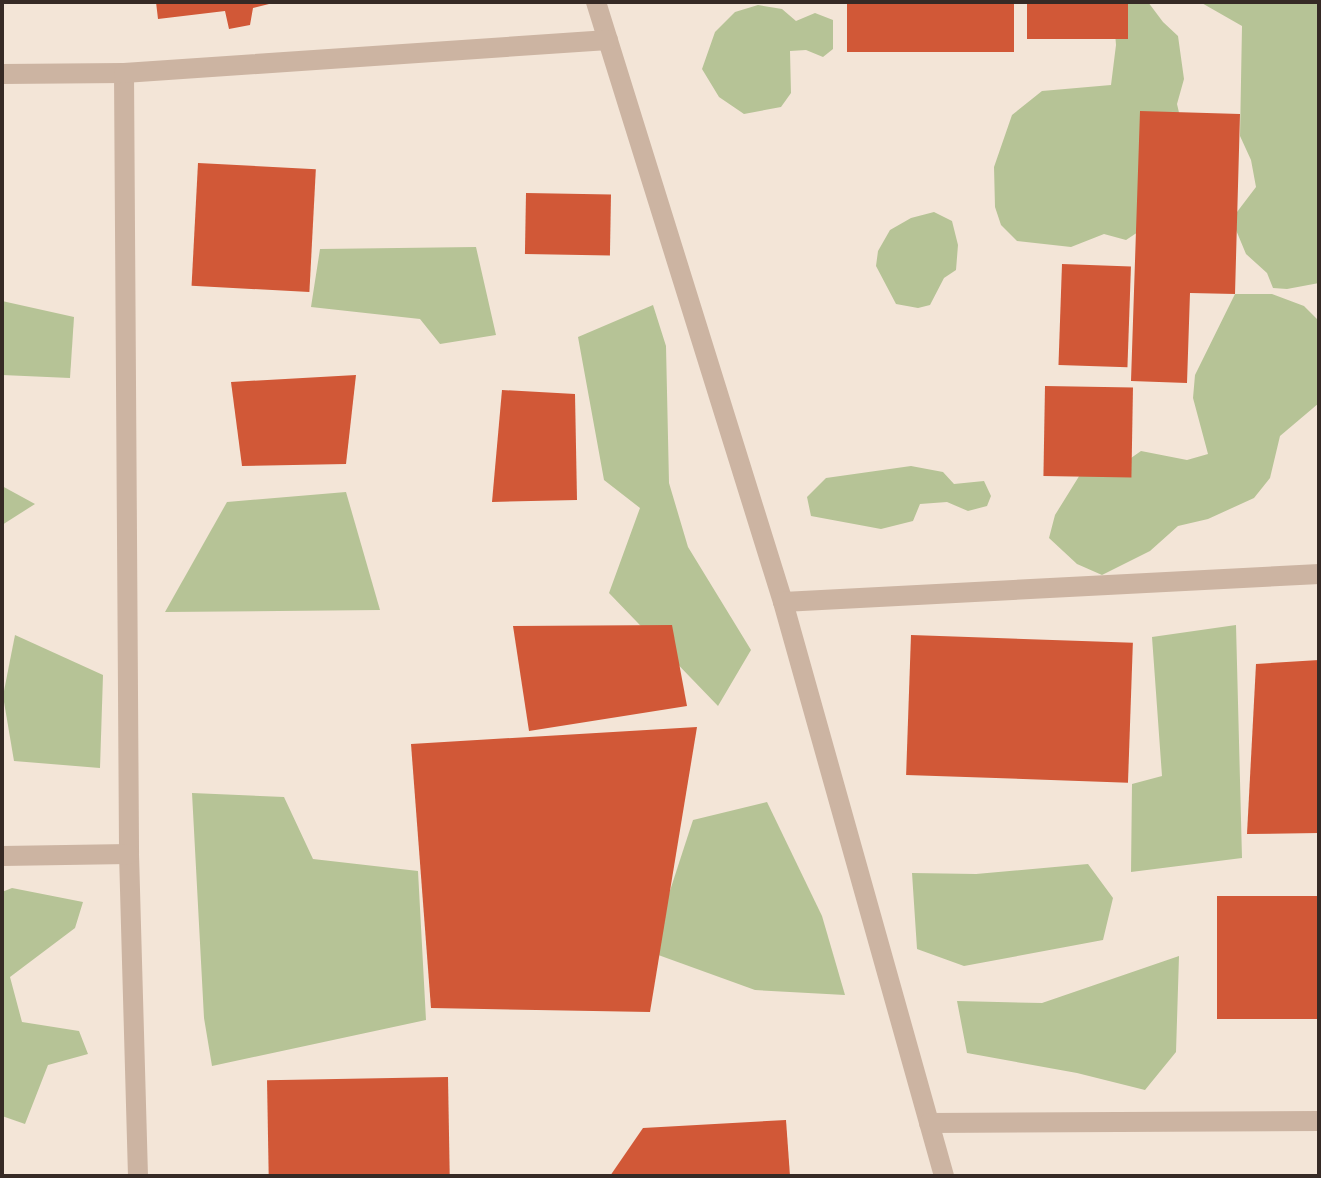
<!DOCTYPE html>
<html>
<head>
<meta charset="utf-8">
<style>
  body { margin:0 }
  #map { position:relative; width:1321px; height:1178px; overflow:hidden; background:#f3e5d7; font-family:Figtree,sans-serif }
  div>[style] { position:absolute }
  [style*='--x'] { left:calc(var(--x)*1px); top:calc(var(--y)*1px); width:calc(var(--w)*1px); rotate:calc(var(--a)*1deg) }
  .green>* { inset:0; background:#b6c396 }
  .building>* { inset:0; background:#d15837; transform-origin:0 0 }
  .minor>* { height:20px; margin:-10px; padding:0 10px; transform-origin:10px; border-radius:10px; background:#ccb4a2 }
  span { translate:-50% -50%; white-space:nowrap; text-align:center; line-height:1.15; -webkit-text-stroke:7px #fbf0e4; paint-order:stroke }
  .frame { position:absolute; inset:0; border:4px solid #362a25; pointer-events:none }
</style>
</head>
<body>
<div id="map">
  <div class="green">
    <div style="clip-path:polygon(1121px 2px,1148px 2px,1163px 22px,1178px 36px,1184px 79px,1177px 104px,1184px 134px,1147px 226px,1126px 240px,1104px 234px,1071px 247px,1017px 241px,1001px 225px,995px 207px,994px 167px,1012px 115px,1042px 91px,1111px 85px,1116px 45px,1114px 20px)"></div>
    <div style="clip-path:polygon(1200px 2px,1319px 2px,1319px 283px,1287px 289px,1273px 288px,1267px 273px,1246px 254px,1236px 230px,1237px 212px,1256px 187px,1251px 160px,1240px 136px,1242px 26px)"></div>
    <div style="clip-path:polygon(758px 5px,782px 9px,796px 21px,815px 13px,833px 20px,833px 49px,823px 57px,806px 50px,790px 51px,791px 93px,781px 107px,744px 114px,719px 97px,702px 69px,715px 32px,735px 12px)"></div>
    <div style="clip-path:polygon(934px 212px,952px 221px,958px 245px,956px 270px,944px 278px,930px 305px,918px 308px,896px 304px,876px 266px,878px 251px,890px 230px,911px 218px)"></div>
    <div style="clip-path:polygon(476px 247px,496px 335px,440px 344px,420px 319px,311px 307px,320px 249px)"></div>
    <div style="clip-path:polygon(1235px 294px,1272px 294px,1304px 306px,1319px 321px,1319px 403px,1280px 436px,1270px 478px,1254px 498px,1208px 519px,1178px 526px,1150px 551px,1102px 575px,1077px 564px,1049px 538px,1055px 515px,1086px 465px,1131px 458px,1141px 451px,1187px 460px,1208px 454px,1193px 398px,1195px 375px)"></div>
    <div style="clip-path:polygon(2px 301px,74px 317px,70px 378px,2px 375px)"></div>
    <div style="clip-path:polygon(653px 305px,666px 346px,669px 483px,688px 547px,751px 650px,718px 706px,609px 593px,640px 508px,604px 480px,578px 337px)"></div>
    <div style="clip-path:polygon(911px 466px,943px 472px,954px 484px,984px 481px,991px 496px,987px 506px,968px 511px,947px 502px,920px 504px,913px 521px,881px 529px,811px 516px,807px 497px,826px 478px)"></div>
    <div style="clip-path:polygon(2px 486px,35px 504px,2px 525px)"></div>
    <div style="clip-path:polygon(346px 492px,380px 610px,165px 612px,227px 502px)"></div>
    <div style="clip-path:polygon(1236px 625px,1242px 858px,1131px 872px,1132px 784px,1162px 776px,1152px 637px)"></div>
    <div style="clip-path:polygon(15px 635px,103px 675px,100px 768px,14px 761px,3px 696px)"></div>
    <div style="clip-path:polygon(192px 793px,284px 797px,313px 859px,418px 871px,426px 1020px,212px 1066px,204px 1018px)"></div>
    <div style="clip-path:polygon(767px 802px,822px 916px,845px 995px,755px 990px,650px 952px,693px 820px)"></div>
    <div style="clip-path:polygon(1088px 864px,1113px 898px,1103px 940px,964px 966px,917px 949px,912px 873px,976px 874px)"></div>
    <div style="clip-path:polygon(12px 888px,83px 902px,75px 928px,10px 977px,22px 1022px,79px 1031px,88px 1054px,48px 1065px,25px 1124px,2px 1116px,2px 892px)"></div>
    <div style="clip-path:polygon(1179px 956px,1176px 1052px,1145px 1090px,1077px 1073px,967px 1053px,957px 1001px,1042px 1003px)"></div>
  </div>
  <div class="building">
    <div style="clip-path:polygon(156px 2px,273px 2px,273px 3px,253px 8px,250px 25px,229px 29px,225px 11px,158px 19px)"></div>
    <div style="left:847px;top:2px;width:167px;height:50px"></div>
    <div style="left:1027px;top:2px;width:101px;height:37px"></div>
    <div style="clip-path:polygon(1140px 111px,1240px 114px,1235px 294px,1190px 293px,1187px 383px,1131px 381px)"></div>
    <div style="left:198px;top:163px;width:118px;height:123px;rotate:3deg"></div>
    <div style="left:526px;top:193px;width:85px;height:61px;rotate:1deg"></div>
    <div style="left:1062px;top:264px;width:69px;height:101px;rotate:2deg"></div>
    <div style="clip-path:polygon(356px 375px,346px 464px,242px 466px,231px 382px)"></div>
    <div style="left:1045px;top:386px;width:88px;height:90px;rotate:1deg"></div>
    <div style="clip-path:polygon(502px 390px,575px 394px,577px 500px,492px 502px)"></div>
    <div style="clip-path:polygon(672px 625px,687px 706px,529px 731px,513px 626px)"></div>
    <div style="left:911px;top:635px;width:222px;height:140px;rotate:2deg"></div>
    <div style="clip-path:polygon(1319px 660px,1319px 833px,1247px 834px,1256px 664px)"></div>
    <div style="clip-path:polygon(697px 727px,650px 1012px,431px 1008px,411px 744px)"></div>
    <div style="left:1319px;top:896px;width:123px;height:102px;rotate:90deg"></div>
    <div style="left:448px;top:1077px;width:99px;height:181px;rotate:89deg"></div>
    <div style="clip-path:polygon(786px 1120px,790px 1176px,610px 1176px,643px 1128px)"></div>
  </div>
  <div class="minor">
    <div style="--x:596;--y:2;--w:628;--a:72.69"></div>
    <div style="--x:783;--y:602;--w:596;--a:74.33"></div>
    <div style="--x:124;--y:73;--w:781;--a:89.63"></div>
    <div style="--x:129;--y:854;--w:322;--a:88.4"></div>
    <div style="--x:2;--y:74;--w:122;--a:-0.5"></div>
    <div style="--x:124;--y:73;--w:485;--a:-3.9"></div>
    <div style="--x:783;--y:602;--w:537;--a:-2.99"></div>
    <div style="--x:2;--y:856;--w:127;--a:-0.9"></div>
    <div style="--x:929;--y:1123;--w:390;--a:-0.3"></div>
  </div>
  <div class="frame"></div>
</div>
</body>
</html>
